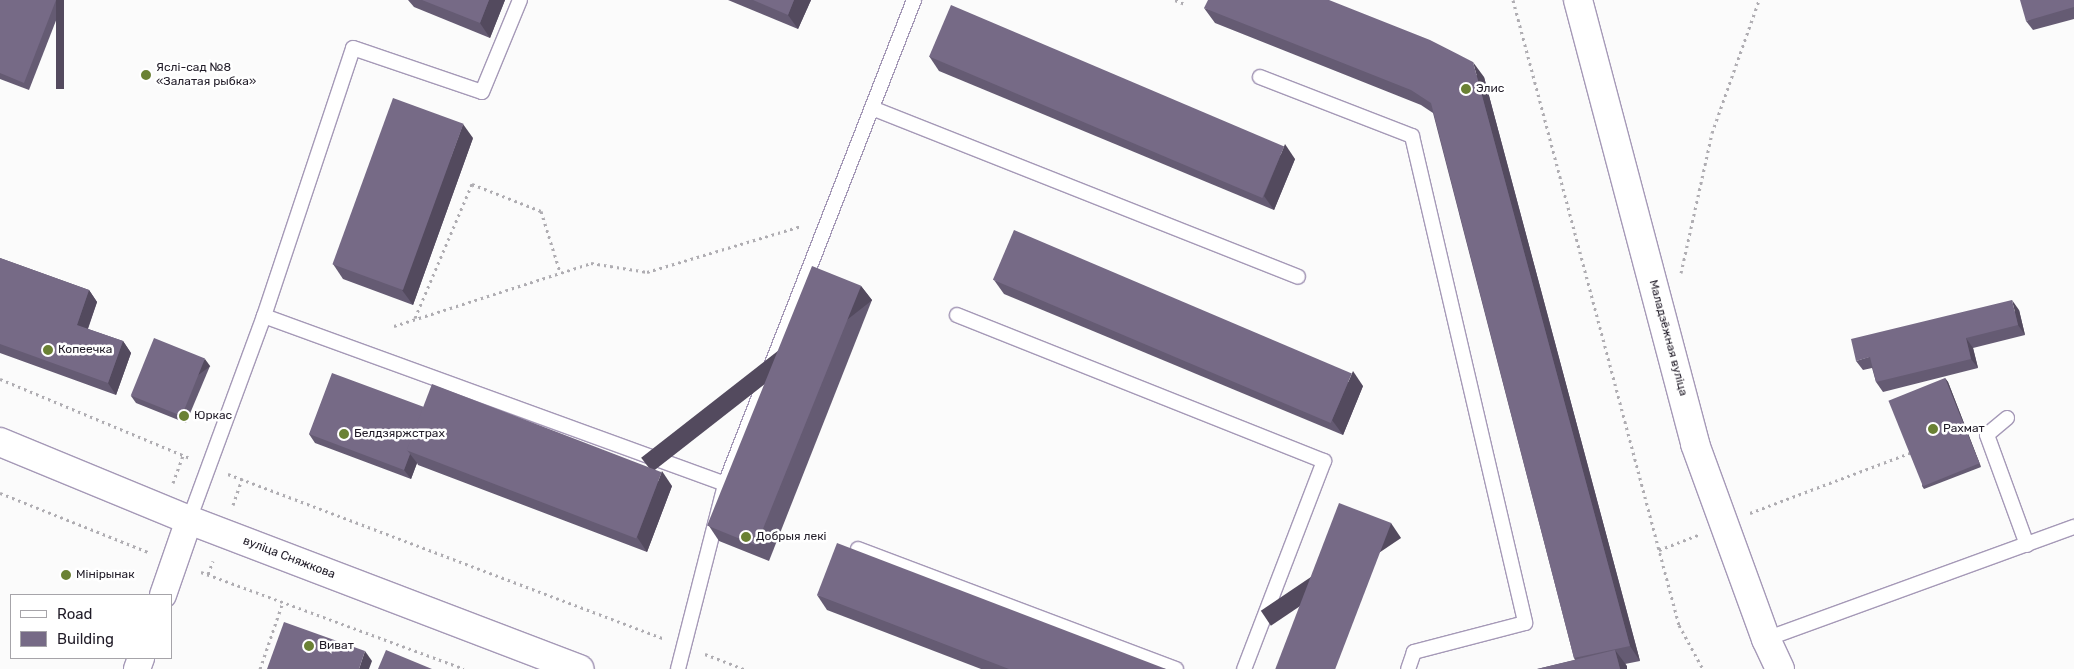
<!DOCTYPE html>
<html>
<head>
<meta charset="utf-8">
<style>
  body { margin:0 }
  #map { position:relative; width:2074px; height:669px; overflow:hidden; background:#fbfbfb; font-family:Rubik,sans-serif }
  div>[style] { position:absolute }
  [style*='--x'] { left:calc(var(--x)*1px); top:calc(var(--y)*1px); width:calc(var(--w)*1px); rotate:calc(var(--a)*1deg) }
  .path>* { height:3px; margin-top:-1.5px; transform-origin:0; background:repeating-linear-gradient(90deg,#afadb2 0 2.5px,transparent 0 6.5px) }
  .roads { filter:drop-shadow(1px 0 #a599b7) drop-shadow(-1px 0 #a599b7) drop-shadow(0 1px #a599b7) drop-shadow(0 -1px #a599b7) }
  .lane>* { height:14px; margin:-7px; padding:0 7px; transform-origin:7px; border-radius:7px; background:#fff }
  .street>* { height:26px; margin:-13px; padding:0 13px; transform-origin:13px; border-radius:13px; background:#fff }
  .secondary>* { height:28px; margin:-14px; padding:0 14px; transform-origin:14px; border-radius:14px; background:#fff }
  .wall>* { inset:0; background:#655b73 }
  .shaded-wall>* { inset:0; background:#534a5e; transform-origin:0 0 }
  .building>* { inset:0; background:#766a86; transform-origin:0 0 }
  .dots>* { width:14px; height:14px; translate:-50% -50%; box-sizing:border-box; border:2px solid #fff; border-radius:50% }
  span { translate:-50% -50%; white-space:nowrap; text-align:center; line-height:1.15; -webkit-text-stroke:5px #fff; paint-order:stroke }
  .poi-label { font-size:12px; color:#211c28 }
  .left { translate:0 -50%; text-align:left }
  .street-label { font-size:12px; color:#211c28 }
  .legend { position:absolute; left:10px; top:594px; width:162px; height:65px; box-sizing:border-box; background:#fff; border:1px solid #a6a4a9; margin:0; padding:6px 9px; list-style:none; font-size:15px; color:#211c28 }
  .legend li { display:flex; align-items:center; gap:10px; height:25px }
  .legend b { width:25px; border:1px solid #a6a4a9 }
</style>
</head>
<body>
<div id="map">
  <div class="path">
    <div style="--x:1175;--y:0;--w:11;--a:22"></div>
    <div style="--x:1513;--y:0;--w:647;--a:75.13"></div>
    <div style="--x:1679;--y:625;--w:50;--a:61.4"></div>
    <div style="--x:1681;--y:273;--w:143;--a:-77.5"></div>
    <div style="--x:1712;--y:133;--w:141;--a:-70.5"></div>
    <div style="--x:415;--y:318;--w:146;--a:-67"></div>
    <div style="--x:472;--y:184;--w:74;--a:21.4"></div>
    <div style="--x:541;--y:211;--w:64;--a:72.7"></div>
    <div style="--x:394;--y:326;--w:207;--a:-17.7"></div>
    <div style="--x:591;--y:263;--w:57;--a:9.1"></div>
    <div style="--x:647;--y:272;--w:161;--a:-16.6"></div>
    <div style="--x:0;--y:379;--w:206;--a:22.6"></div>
    <div style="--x:228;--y:474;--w:466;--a:20.7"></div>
    <div style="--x:173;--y:483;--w:30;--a:-70"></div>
    <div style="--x:0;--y:493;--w:159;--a:21.7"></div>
    <div style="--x:233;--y:505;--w:28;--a:-71"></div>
    <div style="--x:1750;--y:513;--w:171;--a:-20.6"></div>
    <div style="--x:1659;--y:550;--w:42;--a:-21"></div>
    <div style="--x:201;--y:572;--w:280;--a:20.2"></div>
    <div style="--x:208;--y:574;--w:14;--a:-69"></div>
    <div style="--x:705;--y:654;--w:42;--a:21"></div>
    <div style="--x:260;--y:669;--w:71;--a:-71.1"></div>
  </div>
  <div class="roads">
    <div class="lane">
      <div style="--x:1260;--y:77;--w:163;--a:21.2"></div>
      <div style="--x:1412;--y:136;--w:500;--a:76.9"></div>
      <div style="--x:1525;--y:623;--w:115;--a:165.4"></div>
      <div style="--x:1414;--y:652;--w:18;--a:109"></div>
      <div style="--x:872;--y:108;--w:458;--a:21.6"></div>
      <div style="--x:957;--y:315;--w:395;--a:21.7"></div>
      <div style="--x:1324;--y:461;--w:223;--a:111"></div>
      <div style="--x:264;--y:316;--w:282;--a:-71.6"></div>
      <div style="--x:353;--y:48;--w:136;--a:18.8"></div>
      <div style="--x:482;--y:92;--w:100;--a:-67.6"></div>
      <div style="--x:2007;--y:418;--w:26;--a:140"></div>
      <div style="--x:1987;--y:435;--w:117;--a:70"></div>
      <div style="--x:189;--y:520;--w:217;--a:-69.8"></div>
      <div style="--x:264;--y:316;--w:491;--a:20"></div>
      <div style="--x:858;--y:549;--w:340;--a:20.7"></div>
      <div style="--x:1766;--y:639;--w:328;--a:-20"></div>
      <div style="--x:678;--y:669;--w:191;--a:-75.7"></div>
      <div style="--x:725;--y:484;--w:520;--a:-68.67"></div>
    </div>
    <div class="street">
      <div style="--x:163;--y:595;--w:79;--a:-70.9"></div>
      <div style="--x:137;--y:669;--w:12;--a:-70"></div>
    </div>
    <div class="secondary">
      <div style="--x:1578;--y:0;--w:459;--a:75.2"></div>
      <div style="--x:1695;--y:444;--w:208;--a:70"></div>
      <div style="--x:1766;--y:639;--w:33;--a:65"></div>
      <div style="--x:0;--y:442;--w:204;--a:22.4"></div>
      <div style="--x:189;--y:520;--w:418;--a:20.9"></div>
    </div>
  </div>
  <div class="wall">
    <div style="clip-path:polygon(0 0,64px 0,29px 90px,0 79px)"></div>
    <div style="clip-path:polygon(408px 0,505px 0,490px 38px,414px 7px)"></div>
    <div style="clip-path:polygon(728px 0,811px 0,798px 29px)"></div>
    <div style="clip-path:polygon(2074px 0,2074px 19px,2033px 30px,2026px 21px)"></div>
    <div style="clip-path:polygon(1204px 8px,1484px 77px,1640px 661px,1625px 664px,1627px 669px,1537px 669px,1575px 660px,1574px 658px,1433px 113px,1421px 105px,1215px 23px)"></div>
    <div style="clip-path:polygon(929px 56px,1295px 159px,1274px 210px,939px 71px)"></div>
    <div style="clip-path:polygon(473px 138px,413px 305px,343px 279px,333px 264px)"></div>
    <div style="clip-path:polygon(0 258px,89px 290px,97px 302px,88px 329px,123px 341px,131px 353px,116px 395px,0 353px)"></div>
    <div style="clip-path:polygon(994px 280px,1363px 386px,1343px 435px,1004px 294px)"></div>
    <div style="clip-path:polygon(861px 286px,872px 300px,769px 561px,719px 541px,709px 526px)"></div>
    <div style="clip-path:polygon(2019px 310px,2025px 335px,1973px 348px,1978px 368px,1883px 392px,1876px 382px,1872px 368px,1863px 370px,1856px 361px)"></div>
    <div style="clip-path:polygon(210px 366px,186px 423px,136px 403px,131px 396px)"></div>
    <div style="clip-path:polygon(1945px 378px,1948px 382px,1981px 467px,1924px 489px,1922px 486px)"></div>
    <div style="clip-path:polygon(424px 407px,672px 486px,647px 552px,418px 465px,417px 463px,411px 479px,315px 443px,309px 434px)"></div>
    <div style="clip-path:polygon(817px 595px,1166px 669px,981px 669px,827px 610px)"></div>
  </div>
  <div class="shaded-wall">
    <div style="left:56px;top:0;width:8px;height:89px"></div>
    <div style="clip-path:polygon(489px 0,505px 0,490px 38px,480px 23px)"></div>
    <div style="clip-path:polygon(794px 0,811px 0,798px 29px,788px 15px)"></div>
    <div style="clip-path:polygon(1473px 62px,1484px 77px,1640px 661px,1630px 646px)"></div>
    <div style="clip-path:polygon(463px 124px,473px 138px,413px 305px,402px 290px)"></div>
    <div style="clip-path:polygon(1285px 144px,1295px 159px,1274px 210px,1264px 196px)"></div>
    <div style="left:861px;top:286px;width:18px;height:279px;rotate:52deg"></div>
    <div style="clip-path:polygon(89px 290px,97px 302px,85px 336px,77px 325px)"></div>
    <div style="clip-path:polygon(2012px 300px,2019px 310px,2025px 335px,2018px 325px)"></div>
    <div style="clip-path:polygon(1966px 338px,1973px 348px,1978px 368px,1971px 359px)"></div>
    <div style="clip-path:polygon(123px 341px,131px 353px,116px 395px,108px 383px)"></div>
    <div style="left:205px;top:359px;width:9px;height:62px;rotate:54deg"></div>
    <div style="clip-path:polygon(1353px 371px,1363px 386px,1343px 435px,1332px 420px)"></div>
    <div style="clip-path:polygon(1945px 378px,1948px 382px,1981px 467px,1979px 463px)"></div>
    <div style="clip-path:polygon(410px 454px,417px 463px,411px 479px,404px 470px)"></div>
    <div style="clip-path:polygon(662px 471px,672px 486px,647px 552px,637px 537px)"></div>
    <div style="left:1391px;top:523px;width:18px;height:157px;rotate:56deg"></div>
    <div style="clip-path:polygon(1615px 650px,1627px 666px,1627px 669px,1620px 669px)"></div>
    <div style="clip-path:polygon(365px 651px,372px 661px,369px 669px,359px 669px)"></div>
  </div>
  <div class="building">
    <div style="clip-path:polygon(0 0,56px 0,24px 83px,0 73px)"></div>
    <div style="clip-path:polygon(422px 0,489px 0,480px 23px)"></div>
    <div style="clip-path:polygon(753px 0,794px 0,788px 15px)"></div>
    <div style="clip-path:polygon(1208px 0,1329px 0,1430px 40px,1473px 62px,1630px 646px,1574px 658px,1431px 103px,1411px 90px,1204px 8px)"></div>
    <div style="clip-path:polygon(2020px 0,2074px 0,2074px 7px,2026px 21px)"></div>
    <div style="left:951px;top:5px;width:362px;height:56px;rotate:23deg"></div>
    <div style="left:393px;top:98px;width:75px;height:177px;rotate:20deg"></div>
    <div style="left:1014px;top:230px;width:367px;height:54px;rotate:23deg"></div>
    <div style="clip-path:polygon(0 258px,89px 290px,77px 325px,123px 341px,108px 383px,0 344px)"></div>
    <div style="left:812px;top:266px;width:53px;height:280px;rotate:22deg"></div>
    <div style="clip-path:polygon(2012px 300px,2018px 325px,1966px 338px,1971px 359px,1876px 382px,1870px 357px,1856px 361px,1851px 339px)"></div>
    <div style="left:154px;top:338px;width:55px;height:62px;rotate:22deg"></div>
    <div style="clip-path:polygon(332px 373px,424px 407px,407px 450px,410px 454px,404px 470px,309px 434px)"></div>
    <div style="left:1945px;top:378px;width:92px;height:61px;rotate:68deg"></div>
    <div style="left:432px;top:384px;width:246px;height:71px;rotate:21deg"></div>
    <div style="left:1339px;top:503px;width:56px;height:178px;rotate:21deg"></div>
    <div style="clip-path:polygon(837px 543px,1166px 669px,1009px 669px,817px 595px)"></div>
    <div style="clip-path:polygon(284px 622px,365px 651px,359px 669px,267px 669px)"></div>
    <div style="clip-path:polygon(386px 650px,432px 669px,378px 669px)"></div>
    <div style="clip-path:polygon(1615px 650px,1620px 669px,1537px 669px)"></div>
  </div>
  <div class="dots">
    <div style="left:146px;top:75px;background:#6a8134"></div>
    <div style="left:1466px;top:89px;background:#6a8134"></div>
    <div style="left:48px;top:350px;background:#6a8134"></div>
    <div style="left:184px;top:416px;background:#6a8134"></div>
    <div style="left:1933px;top:429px;background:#6a8134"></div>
    <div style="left:344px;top:434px;background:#6a8134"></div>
    <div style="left:746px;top:537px;background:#6a8134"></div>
    <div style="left:66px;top:575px;background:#6a8134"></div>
    <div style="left:309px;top:646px;background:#6a8134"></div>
  </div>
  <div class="poi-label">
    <span class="left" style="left:156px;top:75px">Яслі-сад №8<br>«Залатая рыбка»</span>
    <span class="left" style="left:1476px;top:89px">Элис</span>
    <span class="left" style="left:58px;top:350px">Копеечка</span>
    <span class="left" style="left:194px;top:416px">Юркас</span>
    <span class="left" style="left:1943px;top:429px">Рахмат</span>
    <span class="left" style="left:354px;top:434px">Белдзяржстрах</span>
    <span class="left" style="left:756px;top:537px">Добрыя лекі</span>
    <span class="left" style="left:76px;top:575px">Мінірынак</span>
    <span class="left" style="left:319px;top:646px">Виват</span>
  </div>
  <div class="street-label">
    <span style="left:1668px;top:338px;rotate:75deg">Маладзёжная вуліца</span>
    <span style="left:289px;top:558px;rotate:21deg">вуліца Сняжкова</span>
  </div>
  <ul class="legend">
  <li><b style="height:6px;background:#fff"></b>Road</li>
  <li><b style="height:14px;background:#766a86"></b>Building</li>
  </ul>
</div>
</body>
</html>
